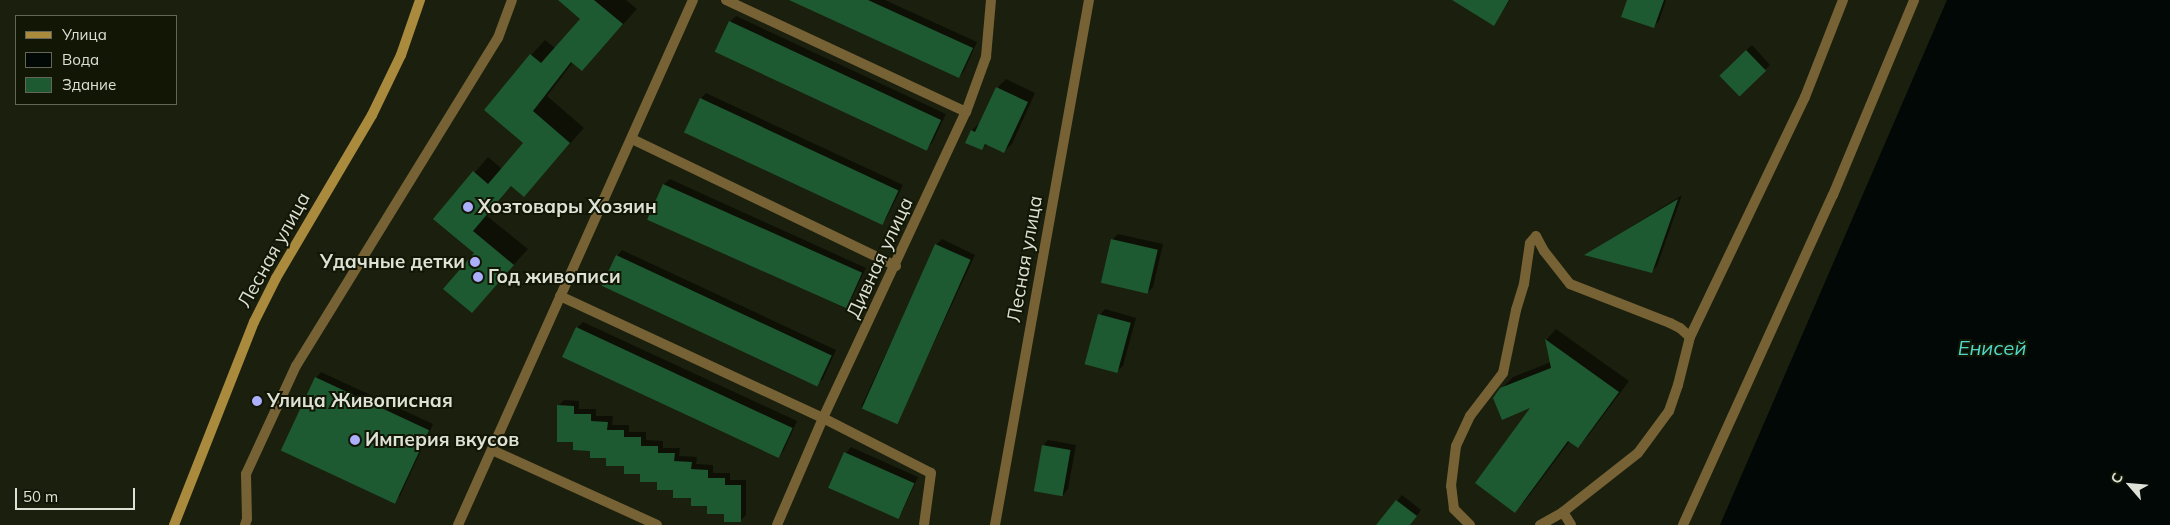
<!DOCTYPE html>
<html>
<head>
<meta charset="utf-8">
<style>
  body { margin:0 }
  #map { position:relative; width:2170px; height:525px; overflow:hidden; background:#1b1f0d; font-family:Mulish,sans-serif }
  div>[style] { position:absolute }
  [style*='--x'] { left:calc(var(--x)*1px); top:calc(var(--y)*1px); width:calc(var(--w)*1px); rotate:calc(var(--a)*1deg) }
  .water>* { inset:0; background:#010806 }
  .shadow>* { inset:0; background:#0007 }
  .building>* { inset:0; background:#1d5931; transform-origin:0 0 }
  .service>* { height:10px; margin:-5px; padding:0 5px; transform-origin:5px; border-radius:5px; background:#766235 }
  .minor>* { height:10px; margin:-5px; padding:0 5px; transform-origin:5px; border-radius:5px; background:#766235 }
  .secondary>* { height:10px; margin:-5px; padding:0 5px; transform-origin:5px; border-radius:5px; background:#aa8a3d }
  .dots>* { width:14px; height:14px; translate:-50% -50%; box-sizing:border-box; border:2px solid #121605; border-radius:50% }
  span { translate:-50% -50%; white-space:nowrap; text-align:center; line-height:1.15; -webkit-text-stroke:4px #121605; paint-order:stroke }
  .poi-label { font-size:19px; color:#dee1d5; font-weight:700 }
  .left { translate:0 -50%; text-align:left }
  .right { translate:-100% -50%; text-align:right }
  .street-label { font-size:19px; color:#dee1d5 }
  .water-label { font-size:20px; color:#4ed8c8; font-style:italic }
  .legend { position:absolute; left:15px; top:15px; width:162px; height:90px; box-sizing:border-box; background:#121605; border:1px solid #646758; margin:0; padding:6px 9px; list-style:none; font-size:15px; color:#dee1d5 }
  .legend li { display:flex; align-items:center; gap:10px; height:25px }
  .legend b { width:25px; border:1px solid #646758 }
  .north { position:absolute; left:2105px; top:460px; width:50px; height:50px; -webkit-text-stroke:4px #121605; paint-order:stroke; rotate:297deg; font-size:14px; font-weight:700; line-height:20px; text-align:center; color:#dee1d5 }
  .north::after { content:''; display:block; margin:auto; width:18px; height:22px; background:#dee1d5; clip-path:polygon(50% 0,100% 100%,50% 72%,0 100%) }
  .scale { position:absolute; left:15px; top:488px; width:120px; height:22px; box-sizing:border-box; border:2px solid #dee1d5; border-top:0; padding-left:6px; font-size:15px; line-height:18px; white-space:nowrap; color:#dee1d5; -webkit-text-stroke:4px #121605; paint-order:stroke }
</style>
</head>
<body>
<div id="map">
  <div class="water">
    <div style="clip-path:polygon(1947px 0,2170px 0,2170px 525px,1720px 525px)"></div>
  </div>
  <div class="shadow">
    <div style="clip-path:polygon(560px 0,626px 0,637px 9px,582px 70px,573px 62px,547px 96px,584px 128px,524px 195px,512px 185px,487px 216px,528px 249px,472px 311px,476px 253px,435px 219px,488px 157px,502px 169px,524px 143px,531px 55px,545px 40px,556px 49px,582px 19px)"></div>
    <div style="clip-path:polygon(792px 0,885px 0,977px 42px,964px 71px,959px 77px)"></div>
    <div style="clip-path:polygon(1454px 0,1510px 0,1494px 24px)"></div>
    <div style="clip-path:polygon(1628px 0,1666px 0,1659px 21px,1654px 26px)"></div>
    <div style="clip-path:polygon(736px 16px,946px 114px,932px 143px,927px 148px,730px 22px)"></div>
    <div style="clip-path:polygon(1752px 45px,1770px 65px,1739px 94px,1726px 69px)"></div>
    <div style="clip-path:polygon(1006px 79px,1035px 93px,1012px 144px,1003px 152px,987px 144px,982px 149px,966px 142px,972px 130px,981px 122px,997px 88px)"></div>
    <div style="clip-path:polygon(706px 93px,903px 185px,887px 217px,882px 223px,701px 98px)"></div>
    <div style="clip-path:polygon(670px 179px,866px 268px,850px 302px,845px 308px,649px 219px,664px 184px)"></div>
    <div style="clip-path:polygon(1682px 195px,1657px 266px,1652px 271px,1587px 254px)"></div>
    <div style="clip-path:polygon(1118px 234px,1163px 244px,1153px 287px,1148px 292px,1112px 240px)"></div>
    <div style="clip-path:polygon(942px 239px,975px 255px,900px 416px,894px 422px,861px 407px,936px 245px)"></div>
    <div style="clip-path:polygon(622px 250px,836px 350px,823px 379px,817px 384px,617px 256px)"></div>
    <div style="clip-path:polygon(1105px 309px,1136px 318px,1123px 366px,1117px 371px,1100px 315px)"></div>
    <div style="clip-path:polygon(583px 322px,797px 421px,784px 450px,779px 456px,577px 328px)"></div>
    <div style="clip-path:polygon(1556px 329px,1629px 381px,1588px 436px,1577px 447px,1570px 441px,1525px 501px,1514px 511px,1534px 406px,1501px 389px,1513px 377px,1551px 362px,1546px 340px)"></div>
    <div style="clip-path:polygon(321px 372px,433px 424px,400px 496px,394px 501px,316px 378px)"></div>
    <div style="clip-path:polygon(564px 400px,579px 401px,579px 409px,596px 409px,596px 416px,613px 416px,612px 425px,629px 425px,629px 432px,646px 432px,646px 440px,663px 441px,663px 448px,680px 448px,679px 456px,697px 457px,696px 464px,713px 465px,713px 473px,730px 473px,730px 480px,746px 480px,746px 515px,740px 521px,574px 441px,558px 406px)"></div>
    <div style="clip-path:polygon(1048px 440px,1076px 445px,1068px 489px,1063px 495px,1043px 446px)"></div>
    <div style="clip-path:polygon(851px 447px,918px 477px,902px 512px,897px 518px,830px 487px,846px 453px)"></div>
    <div style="clip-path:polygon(1402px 495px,1421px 510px,1410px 525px,1377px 525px)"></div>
  </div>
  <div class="building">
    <div style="clip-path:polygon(558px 0,594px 0,623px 24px,582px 71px,571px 62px,533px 111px,570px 143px,524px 197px,511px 186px,473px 231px,514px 265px,472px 313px,443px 289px,474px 253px,433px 219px,473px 171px,488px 184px,523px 143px,484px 110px,530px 54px,541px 63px,580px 19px)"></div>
    <div style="clip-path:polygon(789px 0,868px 0,973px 48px,959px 78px)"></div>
    <div style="clip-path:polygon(1452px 0,1509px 0,1494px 26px)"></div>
    <div style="clip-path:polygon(1627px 0,1664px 0,1654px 28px,1621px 17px)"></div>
    <div style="left:729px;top:21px;width:234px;height:34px;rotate:25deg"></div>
    <div style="left:1746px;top:50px;width:29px;height:37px;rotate:46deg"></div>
    <div style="clip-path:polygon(996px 87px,1028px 102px,1004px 153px,985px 144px,982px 150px,965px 143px,971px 130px,975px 132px)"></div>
    <div style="left:700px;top:98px;width:219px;height:38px;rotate:25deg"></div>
    <div style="left:663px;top:184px;width:218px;height:39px;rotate:24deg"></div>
    <div style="clip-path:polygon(1678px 199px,1652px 273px,1584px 255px)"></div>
    <div style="left:1111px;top:239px;width:48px;height:45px;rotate:13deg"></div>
    <div style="left:935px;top:244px;width:39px;height:180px;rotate:24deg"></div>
    <div style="left:616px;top:255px;width:238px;height:34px;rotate:25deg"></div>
    <div style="left:1098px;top:314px;width:34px;height:52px;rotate:15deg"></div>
    <div style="left:576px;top:327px;width:239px;height:33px;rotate:25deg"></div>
    <div style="clip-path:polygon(1545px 339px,1619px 392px,1578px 448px,1568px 441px,1515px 513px,1475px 483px,1530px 408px,1502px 420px,1493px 398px,1500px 388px,1551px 368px)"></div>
    <div style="left:315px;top:377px;width:126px;height:81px;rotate:25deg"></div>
    <div style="clip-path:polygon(557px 405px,574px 406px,574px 414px,591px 414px,591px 421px,608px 422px,607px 430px,624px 430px,624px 437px,641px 437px,641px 446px,658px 446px,658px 453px,675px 453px,674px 461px,692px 462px,691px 469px,708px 470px,708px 478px,725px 478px,725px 485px,741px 485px,741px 522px,724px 522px,724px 514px,707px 514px,707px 506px,691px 506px,691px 498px,673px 498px,673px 490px,657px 490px,657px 482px,640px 482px,640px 474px,624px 474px,624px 466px,606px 466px,606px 458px,590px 458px,590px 451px,573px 450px,573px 442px,557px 442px)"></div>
    <div style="left:1042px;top:445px;width:29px;height:47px;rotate:10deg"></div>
    <div style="left:844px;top:452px;width:77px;height:39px;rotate:24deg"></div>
    <div style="clip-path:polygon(1396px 500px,1417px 516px,1410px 525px,1376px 525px)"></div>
  </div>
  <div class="service">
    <div style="--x:726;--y:0;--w:265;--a:25"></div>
    <div style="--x:632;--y:139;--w:293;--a:25.7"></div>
    <div style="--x:560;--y:296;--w:290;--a:24.9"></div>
    <div style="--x:823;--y:418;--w:121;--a:27"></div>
    <div style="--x:931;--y:473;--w:52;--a:97.7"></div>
    <div style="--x:492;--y:450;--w:181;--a:24.4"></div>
    <div style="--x:1563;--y:512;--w:95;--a:-38.2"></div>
    <div style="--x:1638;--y:453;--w:52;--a:-53.6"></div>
    <div style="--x:1669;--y:411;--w:28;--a:-71"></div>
    <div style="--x:1678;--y:385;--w:49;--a:-76"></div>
    <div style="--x:1690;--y:337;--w:266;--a:-64.4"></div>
    <div style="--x:1805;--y:97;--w:104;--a:-68.6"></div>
    <div style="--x:245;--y:525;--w:6;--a:-72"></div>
    <div style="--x:247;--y:519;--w:45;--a:-91.3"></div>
    <div style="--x:246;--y:474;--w:119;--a:-65.2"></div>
    <div style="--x:296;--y:366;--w:385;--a:-58.4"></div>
    <div style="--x:498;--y:38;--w:40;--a:-69.8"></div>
    <div style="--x:1470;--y:525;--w:23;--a:-135"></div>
    <div style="--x:1454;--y:509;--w:23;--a:-97"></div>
    <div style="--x:1451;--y:486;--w:40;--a:-82.9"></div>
    <div style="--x:1456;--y:446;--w:33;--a:-65"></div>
    <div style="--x:1470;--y:416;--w:54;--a:-52.5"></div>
    <div style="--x:1503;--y:373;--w:64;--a:-78.3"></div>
    <div style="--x:1516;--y:310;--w:27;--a:-73"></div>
    <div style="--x:1524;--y:284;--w:41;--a:-81.7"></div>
    <div style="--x:1530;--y:243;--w:9;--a:-49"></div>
    <div style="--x:1536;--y:236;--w:17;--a:62"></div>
    <div style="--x:1544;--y:251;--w:42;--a:51.8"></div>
    <div style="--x:1570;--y:284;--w:107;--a:21.3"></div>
    <div style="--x:1670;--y:323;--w:11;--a:27"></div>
    <div style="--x:1680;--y:328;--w:13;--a:42"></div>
    <div style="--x:1540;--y:525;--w:26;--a:-29"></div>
    <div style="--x:1563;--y:512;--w:15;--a:58"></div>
    <div style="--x:1683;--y:525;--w:362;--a:-65.6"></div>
    <div style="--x:1833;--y:195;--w:211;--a:-67.4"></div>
  </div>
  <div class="minor">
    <div style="--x:458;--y:525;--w:575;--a:-65.89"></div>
    <div style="--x:777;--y:525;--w:116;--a:-66.7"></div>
    <div style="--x:823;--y:418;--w:338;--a:-65"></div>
    <div style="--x:966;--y:112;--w:59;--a:-70"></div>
    <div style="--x:986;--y:57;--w:57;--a:-85"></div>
    <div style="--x:995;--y:525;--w:533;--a:-79.85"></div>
  </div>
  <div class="secondary">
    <div style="--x:174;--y:525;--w:218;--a:-68.5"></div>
    <div style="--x:254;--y:322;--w:49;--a:-63.4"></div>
    <div style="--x:276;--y:278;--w:189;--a:-59.5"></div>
    <div style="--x:372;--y:115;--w:67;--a:-64.2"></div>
    <div style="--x:401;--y:55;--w:58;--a:-70.9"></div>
  </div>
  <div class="dots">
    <div style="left:468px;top:207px;background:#acaffb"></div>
    <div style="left:475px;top:262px;background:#acaffb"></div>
    <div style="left:478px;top:277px;background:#acaffb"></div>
    <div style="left:257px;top:401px;background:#acaffb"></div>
    <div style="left:355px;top:440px;background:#acaffb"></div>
  </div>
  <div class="poi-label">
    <span class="left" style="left:478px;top:207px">Хозтовары Хозяин</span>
    <span class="right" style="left:465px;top:262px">Удачные детки</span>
    <span class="left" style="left:488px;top:277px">Год живописи</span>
    <span class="left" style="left:267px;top:401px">Улица Живописная</span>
    <span class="left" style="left:365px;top:440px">Империя вкусов</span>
  </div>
  <div class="street-label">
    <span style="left:274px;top:250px;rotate:-61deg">Лесная улица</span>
    <span style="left:880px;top:258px;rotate:-65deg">Дивная улица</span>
    <span style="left:1025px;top:259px;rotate:-80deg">Лесная улица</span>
  </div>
  <div class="water-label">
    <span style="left:1992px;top:347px">Енисей</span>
  </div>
  <ul class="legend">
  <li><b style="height:6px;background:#aa8a3d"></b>Улица</li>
  <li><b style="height:14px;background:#010806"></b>Вода</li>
  <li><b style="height:14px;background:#1d5931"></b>Здание</li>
  </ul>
  <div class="north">С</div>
  <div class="scale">50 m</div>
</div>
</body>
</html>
